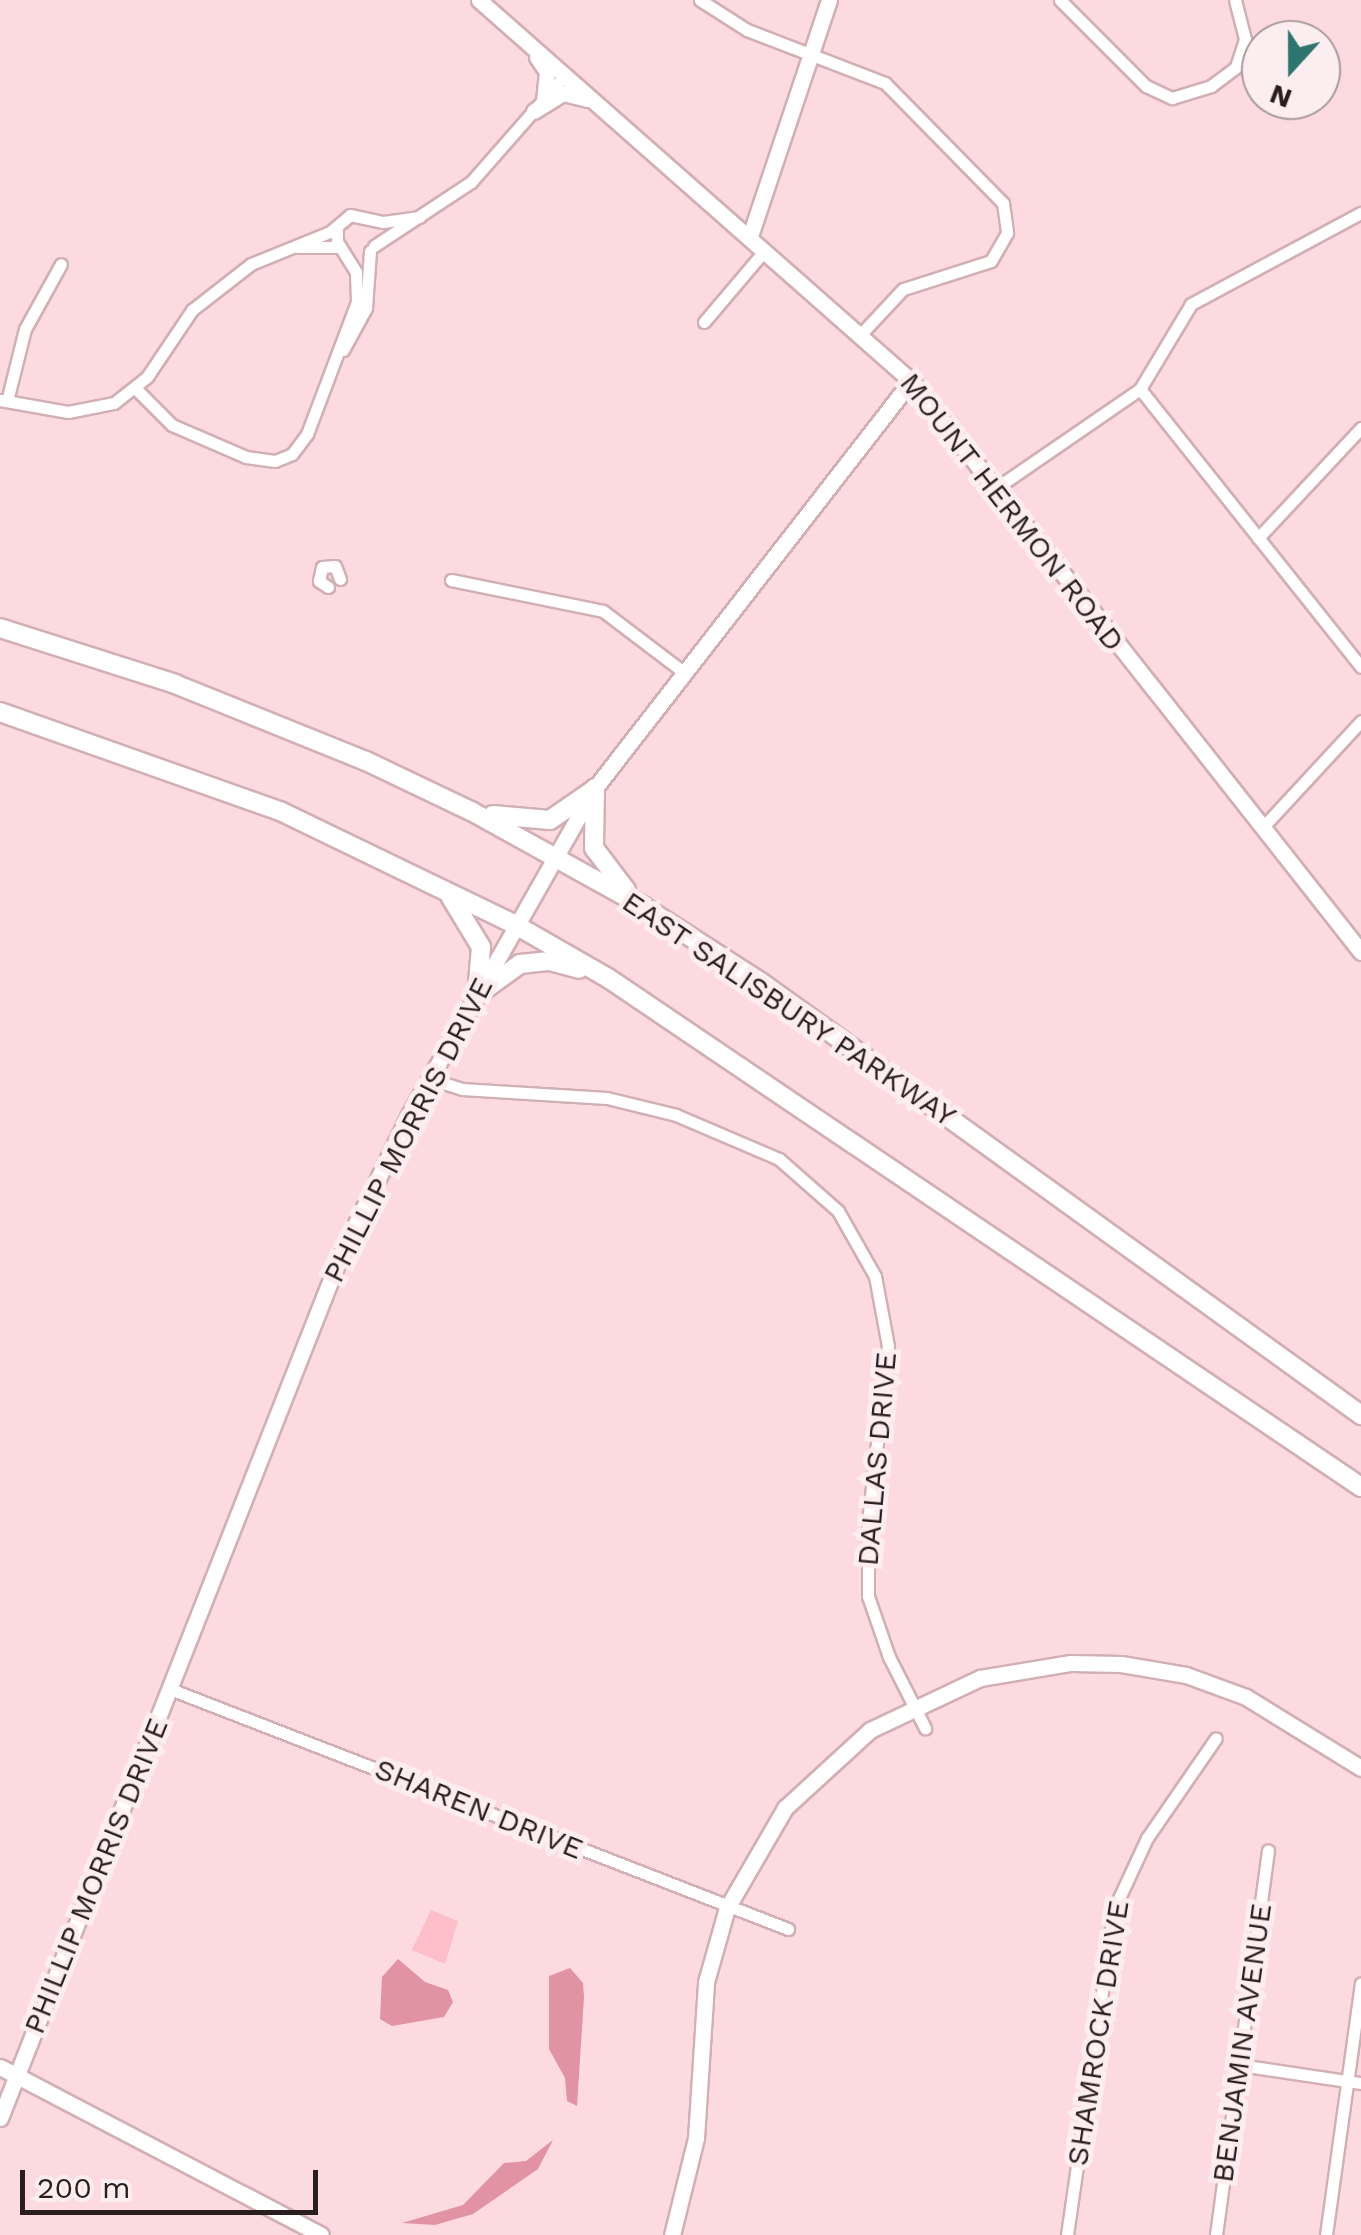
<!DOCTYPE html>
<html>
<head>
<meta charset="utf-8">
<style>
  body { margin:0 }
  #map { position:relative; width:1361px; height:2235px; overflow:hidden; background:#fddae0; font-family:"Work Sans",sans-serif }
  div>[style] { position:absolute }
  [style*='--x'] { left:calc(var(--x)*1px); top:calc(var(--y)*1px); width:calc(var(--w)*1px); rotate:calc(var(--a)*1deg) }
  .green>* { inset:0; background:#fdbdc9 }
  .water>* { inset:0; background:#e193a3 }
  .roads { filter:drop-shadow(2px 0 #d1afb4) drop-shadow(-2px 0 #d1afb4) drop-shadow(0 2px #d1afb4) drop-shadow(0 -2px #d1afb4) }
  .street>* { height:11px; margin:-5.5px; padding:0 5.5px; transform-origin:5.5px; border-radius:5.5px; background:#fff }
  .secondary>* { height:15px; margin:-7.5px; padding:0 7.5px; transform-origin:7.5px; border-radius:7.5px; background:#fff }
  .primary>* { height:18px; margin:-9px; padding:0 9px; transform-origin:9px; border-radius:9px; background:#fff }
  span { translate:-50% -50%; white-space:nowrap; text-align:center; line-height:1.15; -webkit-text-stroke:10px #fcedf0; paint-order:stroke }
  .street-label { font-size:30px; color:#2a1d1f }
  .north { position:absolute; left:1241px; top:20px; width:100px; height:100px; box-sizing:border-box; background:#fcedf0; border:2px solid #a89a9c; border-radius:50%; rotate:201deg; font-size:28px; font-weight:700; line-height:40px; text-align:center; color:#2a1d1f }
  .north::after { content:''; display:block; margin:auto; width:35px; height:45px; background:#2d756e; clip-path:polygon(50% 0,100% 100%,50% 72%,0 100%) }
  .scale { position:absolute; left:20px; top:2170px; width:298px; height:45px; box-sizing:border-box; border:5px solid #2a1d1f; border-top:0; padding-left:12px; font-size:30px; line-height:35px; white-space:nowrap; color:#2a1d1f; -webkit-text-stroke:8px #fcedf0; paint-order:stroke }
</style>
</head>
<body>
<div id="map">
  <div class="green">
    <div style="clip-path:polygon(431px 1910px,458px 1921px,445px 1964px,412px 1950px)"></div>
  </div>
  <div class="water">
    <div style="clip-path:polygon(398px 1959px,425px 1982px,448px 1990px,453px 2002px,444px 2017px,392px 2026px,380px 2019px,382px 1977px)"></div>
    <div style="clip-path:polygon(570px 1968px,583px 1983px,584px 1997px,577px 2106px,567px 2101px,565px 2078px,549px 2049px,549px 1976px)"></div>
    <div style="clip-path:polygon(553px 2140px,538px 2169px,473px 2214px,435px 2225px,402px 2223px,463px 2205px,504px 2163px,526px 2161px)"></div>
  </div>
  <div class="roads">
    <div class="street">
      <div style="--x:700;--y:0;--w:56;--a:32.6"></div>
      <div style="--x:747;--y:30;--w:148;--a:21"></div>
      <div style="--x:885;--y:83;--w:168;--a:45.5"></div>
      <div style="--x:1003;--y:203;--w:30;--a:82"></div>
      <div style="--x:1007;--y:233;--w:32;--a:120"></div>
      <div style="--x:991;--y:261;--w:92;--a:162.3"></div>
      <div style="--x:903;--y:289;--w:62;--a:133"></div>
      <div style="--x:1060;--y:0;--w:122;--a:45"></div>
      <div style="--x:1146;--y:86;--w:29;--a:25"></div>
      <div style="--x:1172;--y:98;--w:41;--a:-17.1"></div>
      <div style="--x:1211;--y:86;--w:31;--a:-37"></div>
      <div style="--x:1236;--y:67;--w:29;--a:-72"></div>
      <div style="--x:1245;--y:39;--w:40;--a:-104.4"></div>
      <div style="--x:374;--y:246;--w:116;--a:-33.4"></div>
      <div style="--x:471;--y:182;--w:142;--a:-48.7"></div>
      <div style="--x:298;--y:247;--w:41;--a:0"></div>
      <div style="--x:704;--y:322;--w:94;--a:-49.7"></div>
      <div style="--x:343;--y:350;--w:48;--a:-61.3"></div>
      <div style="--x:366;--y:308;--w:57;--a:-86"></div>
      <div style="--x:136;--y:389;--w:51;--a:45"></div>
      <div style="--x:172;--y:425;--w:81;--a:23.4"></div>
      <div style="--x:246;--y:457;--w:29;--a:8"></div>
      <div style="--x:275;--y:461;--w:18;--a:-22"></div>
      <div style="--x:292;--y:454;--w:25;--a:-53"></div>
      <div style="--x:307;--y:434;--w:141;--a:-69.3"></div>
      <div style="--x:357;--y:302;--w:30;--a:-92"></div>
      <div style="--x:356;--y:272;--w:36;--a:-122"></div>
      <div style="--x:337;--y:241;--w:14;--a:-90"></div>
      <div style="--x:1140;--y:389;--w:355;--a:51.5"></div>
      <div style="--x:0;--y:400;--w:69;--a:10"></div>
      <div style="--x:68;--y:412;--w:47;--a:-11.1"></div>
      <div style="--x:114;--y:403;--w:42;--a:-38.2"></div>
      <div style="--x:147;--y:377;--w:81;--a:-56.1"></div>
      <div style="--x:192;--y:310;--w:75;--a:-37.9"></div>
      <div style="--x:251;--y:264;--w:85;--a:-22.1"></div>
      <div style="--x:330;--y:232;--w:26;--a:-40"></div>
      <div style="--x:350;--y:215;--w:34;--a:12"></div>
      <div style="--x:383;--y:222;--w:37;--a:-8"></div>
      <div style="--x:7;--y:401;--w:74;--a:-76"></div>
      <div style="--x:25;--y:329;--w:74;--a:-61"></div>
      <div style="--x:999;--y:486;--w:171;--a:-34.5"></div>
      <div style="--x:1140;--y:389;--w:99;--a:-59"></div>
      <div style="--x:1191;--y:304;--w:193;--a:-28.2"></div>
      <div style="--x:1258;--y:538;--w:151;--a:-46.9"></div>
      <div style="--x:451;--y:580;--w:155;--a:11.5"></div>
      <div style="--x:603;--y:611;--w:99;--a:37.2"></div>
      <div style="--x:328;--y:587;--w:11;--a:-146"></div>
      <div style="--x:319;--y:581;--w:14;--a:-78"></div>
      <div style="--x:322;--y:567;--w:13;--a:-4"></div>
      <div style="--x:335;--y:566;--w:14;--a:69"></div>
      <div style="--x:1262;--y:828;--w:146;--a:-47.2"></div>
      <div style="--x:430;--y:1079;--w:34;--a:17"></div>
      <div style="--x:462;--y:1089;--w:145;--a:3.6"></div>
      <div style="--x:607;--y:1098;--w:71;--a:13.8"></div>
      <div style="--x:676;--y:1115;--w:112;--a:23.1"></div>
      <div style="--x:779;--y:1159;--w:79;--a:41.4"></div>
      <div style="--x:838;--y:1211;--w:75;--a:60.4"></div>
      <div style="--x:875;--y:1276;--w:71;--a:79.5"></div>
      <div style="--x:888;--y:1346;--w:177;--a:96.5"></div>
      <div style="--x:868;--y:1522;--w:74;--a:90"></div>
      <div style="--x:868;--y:1596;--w:65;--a:71"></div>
      <div style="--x:889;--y:1657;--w:80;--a:63.1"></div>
      <div style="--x:170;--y:1689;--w:663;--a:21.22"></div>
      <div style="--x:1240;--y:2065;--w:122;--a:8.5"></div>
      <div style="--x:1067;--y:2235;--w:329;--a:-81.8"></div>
      <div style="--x:1114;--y:1909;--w:78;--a:-65.1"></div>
      <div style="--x:1147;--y:1838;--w:121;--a:-55.4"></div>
      <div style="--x:1216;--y:2235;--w:388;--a:-82.3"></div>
      <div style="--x:1326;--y:2235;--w:254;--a:-82.1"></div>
    </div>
    <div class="secondary">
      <div style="--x:479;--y:0;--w:576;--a:41.41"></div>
      <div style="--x:911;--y:381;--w:727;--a:51.76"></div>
      <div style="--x:537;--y:57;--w:18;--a:56"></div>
      <div style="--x:547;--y:72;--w:27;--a:96"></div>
      <div style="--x:534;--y:111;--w:34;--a:-32"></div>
      <div style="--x:563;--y:93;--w:25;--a:14"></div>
      <div style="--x:750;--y:236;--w:249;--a:-71.5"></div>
      <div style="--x:0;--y:2067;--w:362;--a:27.6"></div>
      <div style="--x:0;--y:2118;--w:927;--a:-68.47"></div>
      <div style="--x:340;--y:1256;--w:157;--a:-63.9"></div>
      <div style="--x:409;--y:1115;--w:376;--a:-60.4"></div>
      <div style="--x:595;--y:788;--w:515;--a:-52.17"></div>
      <div style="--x:672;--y:2235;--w:100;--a:-76.1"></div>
      <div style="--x:696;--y:2138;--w:156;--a:-86.3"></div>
      <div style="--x:706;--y:1982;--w:77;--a:-74.2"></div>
      <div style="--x:727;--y:1908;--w:116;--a:-59.9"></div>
      <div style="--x:785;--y:1808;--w:115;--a:-42.5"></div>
      <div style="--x:870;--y:1730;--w:122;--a:-25.3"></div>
      <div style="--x:980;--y:1678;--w:92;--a:-9.4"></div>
      <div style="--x:1071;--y:1663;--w:50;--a:1.1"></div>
      <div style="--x:1121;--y:1664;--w:66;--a:9.6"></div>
      <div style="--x:1186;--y:1675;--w:64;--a:20.1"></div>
      <div style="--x:1246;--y:1697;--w:135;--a:31.7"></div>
    </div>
    <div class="primary">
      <div style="--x:0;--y:628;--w:184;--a:17.7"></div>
      <div style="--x:175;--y:684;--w:206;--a:22"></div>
      <div style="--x:366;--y:761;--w:116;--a:25.5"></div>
      <div style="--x:471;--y:811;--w:198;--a:29"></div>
      <div style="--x:644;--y:907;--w:140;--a:32.8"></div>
      <div style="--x:762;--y:983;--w:739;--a:35.8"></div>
      <div style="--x:0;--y:712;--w:297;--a:19.5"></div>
      <div style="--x:280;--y:811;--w:260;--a:25.8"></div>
      <div style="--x:514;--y:924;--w:108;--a:29.9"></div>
      <div style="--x:608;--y:978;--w:909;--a:34.06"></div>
      <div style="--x:595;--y:788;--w:60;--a:91"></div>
      <div style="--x:594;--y:848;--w:53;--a:52.7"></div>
      <div style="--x:493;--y:815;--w:57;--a:5"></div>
      <div style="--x:550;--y:820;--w:55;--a:-34.6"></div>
      <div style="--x:450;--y:896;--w:60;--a:58.7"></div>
      <div style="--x:481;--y:947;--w:48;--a:94.8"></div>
      <div style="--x:477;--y:995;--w:53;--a:-35.8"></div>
      <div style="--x:520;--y:964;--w:30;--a:-6"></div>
      <div style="--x:550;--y:961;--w:30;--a:15"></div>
    </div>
  </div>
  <div class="street-label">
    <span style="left:1012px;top:512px;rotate:52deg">MOUNT HERMON ROAD</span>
    <span style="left:789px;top:1009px;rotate:34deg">EAST SALISBURY PARKWAY</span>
    <span style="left:408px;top:1130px;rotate:-63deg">PHILLIP MORRIS DRIVE</span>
    <span style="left:877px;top:1459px;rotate:-85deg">DALLAS DRIVE</span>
    <span style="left:479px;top:1809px;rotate:22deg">SHAREN DRIVE</span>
    <span style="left:96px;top:1876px;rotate:-68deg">PHILLIP MORRIS DRIVE</span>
    <span style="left:1098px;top:2033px;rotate:-81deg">SHAMROCK DRIVE</span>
    <span style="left:1242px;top:2043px;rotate:-82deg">BENJAMIN AVENUE</span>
  </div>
  <div class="north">N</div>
  <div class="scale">200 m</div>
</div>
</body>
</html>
